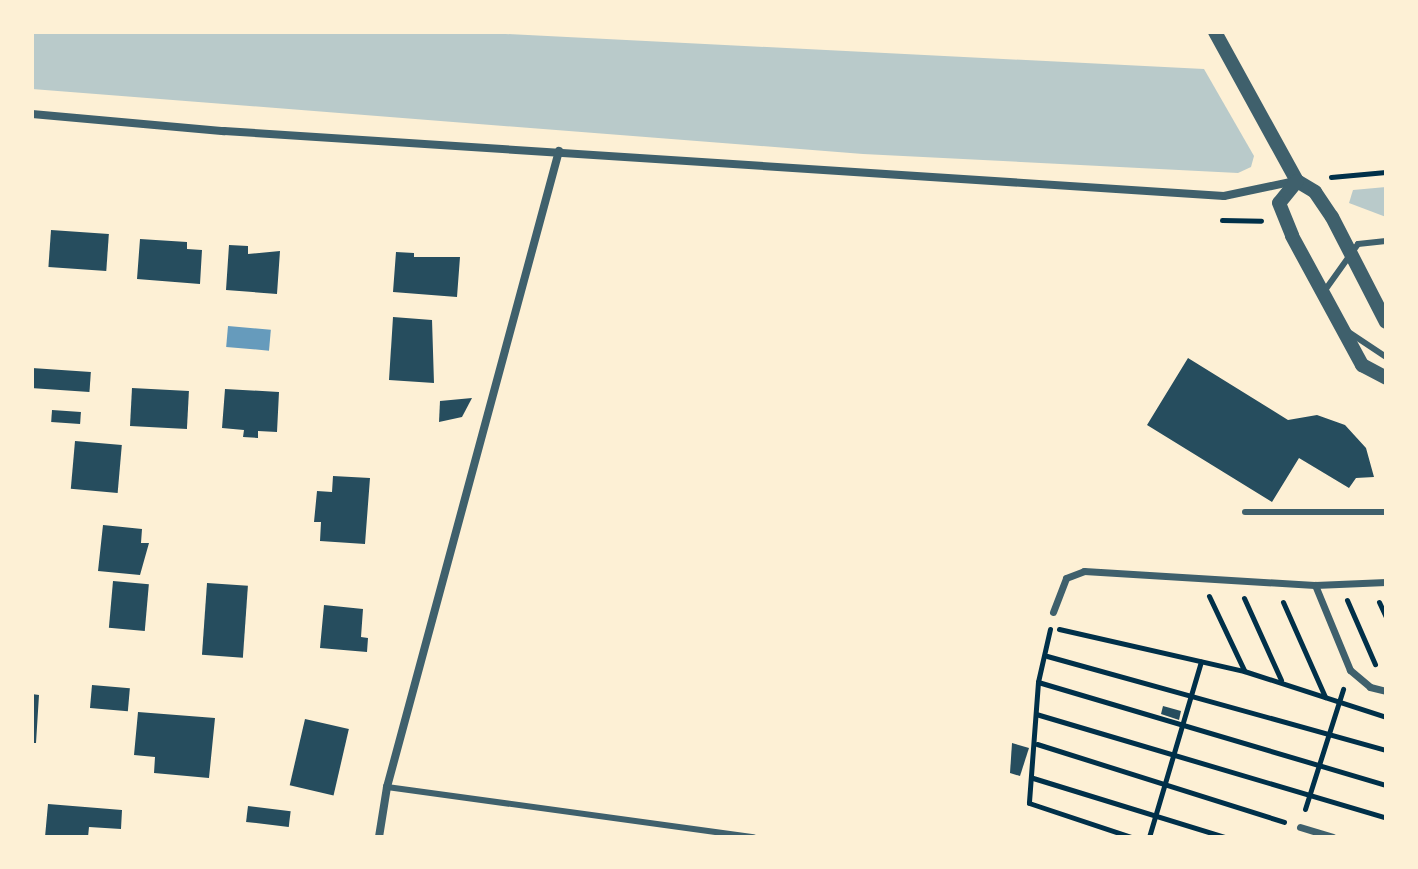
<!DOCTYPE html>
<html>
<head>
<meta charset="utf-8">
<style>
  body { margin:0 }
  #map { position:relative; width:1418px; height:869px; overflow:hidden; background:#fdf0d5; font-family:"Alegreya Sans",sans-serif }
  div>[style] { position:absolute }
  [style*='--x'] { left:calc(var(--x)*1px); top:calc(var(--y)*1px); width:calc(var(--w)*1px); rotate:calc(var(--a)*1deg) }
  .green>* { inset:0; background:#b9caca }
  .water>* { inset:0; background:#669bbc; transform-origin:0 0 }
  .building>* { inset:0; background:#264d5e; transform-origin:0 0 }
  .path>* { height:5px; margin:-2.5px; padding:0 2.5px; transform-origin:2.5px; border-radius:2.5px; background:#003049 }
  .service>* { height:6px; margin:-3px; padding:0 3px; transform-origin:3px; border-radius:3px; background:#3f606c }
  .pedestrian>* { height:7px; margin:-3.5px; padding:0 3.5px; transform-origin:3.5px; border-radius:3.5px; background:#3f606c }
  .minor>* { height:8px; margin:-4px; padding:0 4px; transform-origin:4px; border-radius:4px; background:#3f606c }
  .tertiary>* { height:14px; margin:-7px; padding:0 7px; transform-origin:7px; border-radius:7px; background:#3f606c }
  span { translate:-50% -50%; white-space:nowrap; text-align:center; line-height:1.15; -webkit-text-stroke:7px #fdf0d5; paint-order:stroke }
  .frame { position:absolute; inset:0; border:34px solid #fdf0d5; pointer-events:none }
</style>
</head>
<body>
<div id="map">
  <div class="green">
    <div style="clip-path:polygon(32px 32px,467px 32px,1204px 69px,1254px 156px,1251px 167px,1238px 173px,863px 154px,32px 89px)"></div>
    <div style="clip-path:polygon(1386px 187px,1386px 217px,1349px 203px,1353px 190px)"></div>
  </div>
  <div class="water">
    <div style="left:228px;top:326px;width:43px;height:21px;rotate:5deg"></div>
  </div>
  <div class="building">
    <div style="left:51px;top:230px;width:58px;height:37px;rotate:4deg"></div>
    <div style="clip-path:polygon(140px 239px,187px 242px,187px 249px,202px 250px,200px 284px,137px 279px)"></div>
    <div style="clip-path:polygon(229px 245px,248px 246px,248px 254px,280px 251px,277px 294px,226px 290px)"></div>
    <div style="clip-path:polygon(396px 252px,414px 253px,414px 257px,460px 257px,457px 297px,393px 292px)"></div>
    <div style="clip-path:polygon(393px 317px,432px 320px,434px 383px,389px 380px)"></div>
    <div style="clip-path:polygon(1188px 358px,1288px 420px,1317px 415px,1345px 425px,1366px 448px,1374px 477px,1356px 478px,1349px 488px,1299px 458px,1272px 502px,1147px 425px)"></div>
    <div style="left:32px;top:368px;width:59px;height:20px;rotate:4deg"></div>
    <div style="left:132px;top:388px;width:57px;height:38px;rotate:3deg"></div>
    <div style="clip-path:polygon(225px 389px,279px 392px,277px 432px,258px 431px,258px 438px,243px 437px,244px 430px,222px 428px)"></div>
    <div style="clip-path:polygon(472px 398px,462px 417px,439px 422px,440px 401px)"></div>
    <div style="left:52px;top:410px;width:29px;height:12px;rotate:4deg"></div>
    <div style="left:75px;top:441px;width:47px;height:48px;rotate:5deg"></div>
    <div style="clip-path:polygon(333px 476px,370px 478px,365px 544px,320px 541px,321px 522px,314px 522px,317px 491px,332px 492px)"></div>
    <div style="clip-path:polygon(103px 525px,142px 529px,141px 543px,149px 543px,140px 575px,98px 571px)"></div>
    <div style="left:113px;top:581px;width:36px;height:47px;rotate:5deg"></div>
    <div style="left:207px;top:583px;width:41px;height:72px;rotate:4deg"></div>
    <div style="clip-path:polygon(324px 605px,363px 609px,361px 637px,368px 638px,367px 652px,320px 648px)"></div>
    <div style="left:92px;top:685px;width:38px;height:23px;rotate:5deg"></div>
    <div style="clip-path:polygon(32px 694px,39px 695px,36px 743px,32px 743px)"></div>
    <div style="clip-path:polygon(1163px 706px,1181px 711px,1179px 720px,1161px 714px)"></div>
    <div style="clip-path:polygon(138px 712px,215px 718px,209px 778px,154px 773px,155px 757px,134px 755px)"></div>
    <div style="left:305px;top:719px;width:45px;height:68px;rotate:13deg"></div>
    <div style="clip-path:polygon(1012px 743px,1029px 748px,1020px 776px,1010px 773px)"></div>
    <div style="clip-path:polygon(48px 804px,122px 810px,121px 829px,89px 827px,88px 837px,45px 837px)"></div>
    <div style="left:248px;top:806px;width:43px;height:16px;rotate:7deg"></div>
  </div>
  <div class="path">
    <div style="--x:1331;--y:177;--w:55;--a:-5.2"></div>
    <div style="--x:1222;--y:220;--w:39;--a:1"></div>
    <div style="--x:1209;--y:596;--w:82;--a:64.7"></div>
    <div style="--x:1244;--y:598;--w:90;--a:65.7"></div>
    <div style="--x:1347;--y:600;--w:70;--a:66.4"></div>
    <div style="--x:1283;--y:602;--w:104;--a:66.1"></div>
    <div style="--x:1379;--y:602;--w:17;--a:65"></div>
    <div style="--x:1050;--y:629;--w:54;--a:102.8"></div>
    <div style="--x:1038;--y:682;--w:121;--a:94.3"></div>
    <div style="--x:1029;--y:803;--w:108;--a:18.4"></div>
    <div style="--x:1059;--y:629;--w:190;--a:12.8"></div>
    <div style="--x:1244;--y:671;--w:149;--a:17.9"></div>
    <div style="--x:1047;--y:656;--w:352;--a:15.5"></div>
    <div style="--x:1038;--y:682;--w:363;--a:16.5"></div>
    <div style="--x:1036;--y:714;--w:365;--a:16.5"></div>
    <div style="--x:1037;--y:744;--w:259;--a:17.5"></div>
    <div style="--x:1033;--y:778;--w:201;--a:17.1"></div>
    <div style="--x:1305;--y:809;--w:126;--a:-72.4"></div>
    <div style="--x:1149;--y:837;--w:183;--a:-73.5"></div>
  </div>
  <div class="service">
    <div style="--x:1323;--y:293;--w:60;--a:-54.5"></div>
    <div style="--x:1358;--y:244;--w:28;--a:-6"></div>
    <div style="--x:1347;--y:331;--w:47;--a:33.7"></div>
    <div style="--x:1245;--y:512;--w:141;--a:0"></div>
    <div style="--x:387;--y:787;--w:370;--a:7.8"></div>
  </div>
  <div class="pedestrian">
    <div style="--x:1315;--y:585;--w:92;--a:67.6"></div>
    <div style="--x:1350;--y:670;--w:26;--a:40"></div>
    <div style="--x:1370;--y:687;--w:16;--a:14"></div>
    <div style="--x:1053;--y:612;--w:36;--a:-69"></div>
    <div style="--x:1066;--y:578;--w:19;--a:-21"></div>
    <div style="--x:1084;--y:571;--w:231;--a:3.5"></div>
    <div style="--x:1315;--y:585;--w:71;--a:-2.4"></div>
    <div style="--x:1300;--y:827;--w:34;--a:17"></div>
  </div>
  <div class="minor">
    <div style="--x:32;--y:114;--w:193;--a:5.1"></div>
    <div style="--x:224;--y:131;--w:1002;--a:3.72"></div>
    <div style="--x:1224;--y:196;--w:73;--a:-11.9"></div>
    <div style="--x:379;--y:837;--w:51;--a:-80.9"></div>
    <div style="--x:387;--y:787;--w:659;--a:-74.87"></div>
  </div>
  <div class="tertiary">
    <div style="--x:1215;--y:32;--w:170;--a:61.2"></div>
    <div style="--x:1297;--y:181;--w:21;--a:31"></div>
    <div style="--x:1315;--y:192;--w:30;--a:56"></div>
    <div style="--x:1332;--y:217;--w:118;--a:62.8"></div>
    <div style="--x:1297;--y:181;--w:28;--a:129"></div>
    <div style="--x:1279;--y:203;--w:35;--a:68"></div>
    <div style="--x:1292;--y:236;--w:147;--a:61.5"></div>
    <div style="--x:1362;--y:365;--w:27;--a:28"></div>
  </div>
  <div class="frame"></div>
</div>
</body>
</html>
